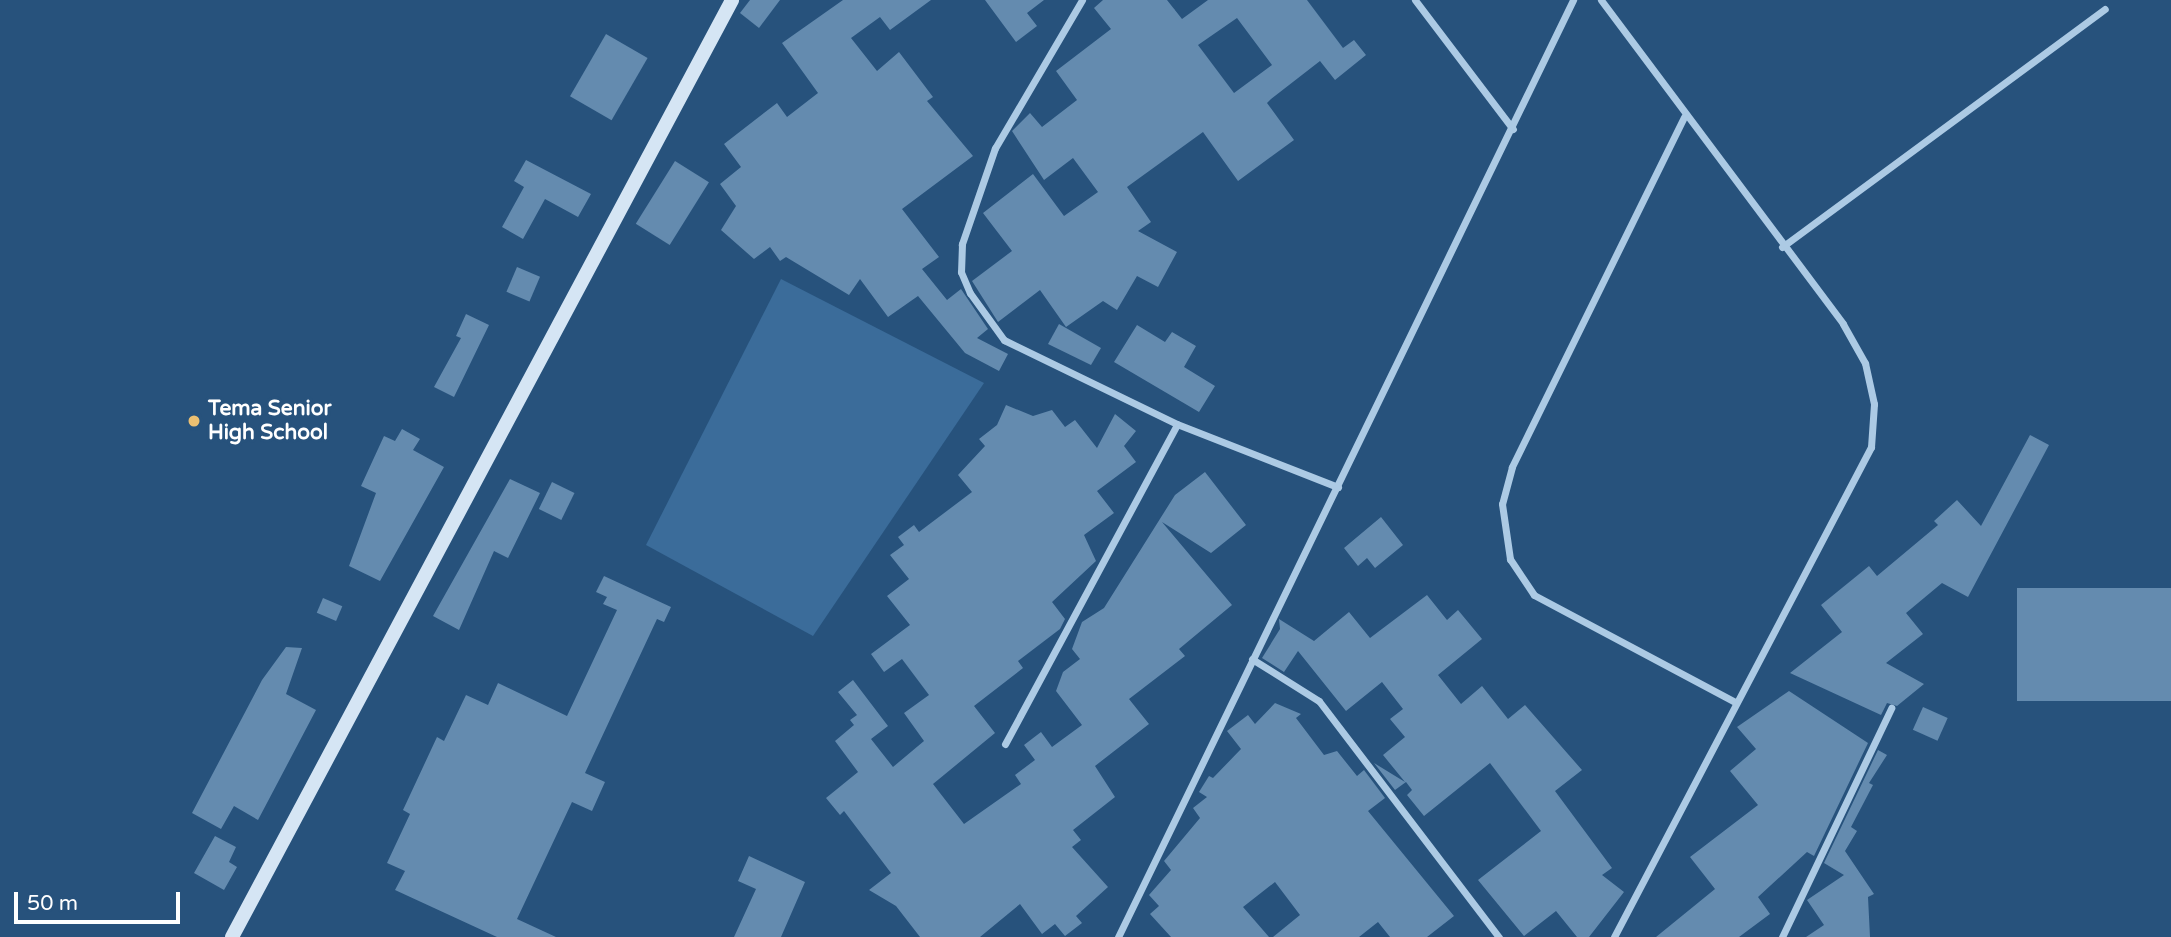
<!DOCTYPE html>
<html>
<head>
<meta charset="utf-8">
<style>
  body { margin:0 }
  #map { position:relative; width:2171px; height:937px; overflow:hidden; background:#27527c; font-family:"Varela Round",sans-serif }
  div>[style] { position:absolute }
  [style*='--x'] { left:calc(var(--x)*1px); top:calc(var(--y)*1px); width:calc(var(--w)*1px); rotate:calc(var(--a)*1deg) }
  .green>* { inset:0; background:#3b6c9a }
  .building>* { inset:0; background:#648baf; transform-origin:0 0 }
  .street>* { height:7px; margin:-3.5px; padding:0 3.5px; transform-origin:3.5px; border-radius:3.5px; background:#accae4 }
  .secondary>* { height:14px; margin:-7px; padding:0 7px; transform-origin:7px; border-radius:7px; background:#d5e5f4 }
  .dots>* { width:19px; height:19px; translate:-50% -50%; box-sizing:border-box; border:4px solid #27527c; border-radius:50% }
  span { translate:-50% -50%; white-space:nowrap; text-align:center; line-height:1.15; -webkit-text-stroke:6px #27527c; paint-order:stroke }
  .poi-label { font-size:21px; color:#fff; font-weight:700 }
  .left { translate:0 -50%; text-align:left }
  .scale { position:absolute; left:14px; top:892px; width:166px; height:32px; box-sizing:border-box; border:4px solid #fff; border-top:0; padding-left:9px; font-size:21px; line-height:24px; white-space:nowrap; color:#fff; -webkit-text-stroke:5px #27527c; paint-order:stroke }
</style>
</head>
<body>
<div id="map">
  <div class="green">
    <div style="clip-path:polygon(781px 279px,984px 383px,813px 636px,646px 545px)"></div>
  </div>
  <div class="building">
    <div style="clip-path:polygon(750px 0,780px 0,759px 28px,740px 13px)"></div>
    <div style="clip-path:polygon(843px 0,931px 0,890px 30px,880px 17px,851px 38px,877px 71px,899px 52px,933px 97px,927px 101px,973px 156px,902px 209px,939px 257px,922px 269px,947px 300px,961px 289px,988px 329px,977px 338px,1008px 354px,999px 371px,965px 353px,918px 296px,888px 317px,860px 279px,849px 295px,786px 257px,780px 261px,770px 247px,754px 259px,721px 230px,736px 206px,720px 184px,741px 167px,724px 144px,777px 103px,787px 117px,818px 93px,782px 43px)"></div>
    <div style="clip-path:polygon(985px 0,1044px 0,1027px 13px,1037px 26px,1016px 42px)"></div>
    <div style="clip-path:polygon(evenodd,1103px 0,1167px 0,1182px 19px,1208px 0,1307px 0,1343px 48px,1354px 40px,1366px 55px,1335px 80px,1320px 61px,1271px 99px,1267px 103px,1294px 140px,1238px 181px,1203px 132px,1127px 187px,1151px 222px,1138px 231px,1177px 252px,1158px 287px,1137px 276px,1117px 310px,1103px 301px,1066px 327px,1040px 290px,998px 322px,972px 281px,1012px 251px,983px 213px,1033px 174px,1064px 216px,1098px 192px,1073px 158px,1044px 180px,1012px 131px,1030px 113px,1042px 127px,1077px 100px,1056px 71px,1111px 29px,1094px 8px,1103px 0,1237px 18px,1272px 65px,1234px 93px,1198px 45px,1237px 18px)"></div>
    <div style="left:606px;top:34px;width:48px;height:72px;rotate:30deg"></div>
    <div style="clip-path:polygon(526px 160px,591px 194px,578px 217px,545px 199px,523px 239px,502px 227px,524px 187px,514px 181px)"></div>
    <div style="left:675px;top:161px;width:40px;height:74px;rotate:32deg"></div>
    <div style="left:517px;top:267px;width:25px;height:27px;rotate:23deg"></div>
    <div style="clip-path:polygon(466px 314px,489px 325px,454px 397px,434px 387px,461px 338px,456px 336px)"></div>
    <div style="clip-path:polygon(1059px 324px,1101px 348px,1091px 365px,1048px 344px)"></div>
    <div style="clip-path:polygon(1137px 325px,1165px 342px,1172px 332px,1196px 346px,1184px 367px,1215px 386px,1199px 412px,1114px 362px)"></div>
    <div style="clip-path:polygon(1006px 405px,1033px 416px,1052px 410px,1065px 427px,1075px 420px,1097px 448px,1115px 414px,1136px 431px,1124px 446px,1136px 462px,1097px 491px,1114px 513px,1084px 535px,1096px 561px,1052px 602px,1065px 619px,1060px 629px,1018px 661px,1023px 668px,974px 706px,995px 733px,933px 784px,964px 824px,1021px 784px,1015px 775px,1035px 760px,1024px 745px,1041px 732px,1052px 747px,1082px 725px,1056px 691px,1063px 672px,1080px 659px,1072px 649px,1082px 622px,1104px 608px,1175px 495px,1205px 472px,1246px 525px,1211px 553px,1162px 522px,1232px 605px,1179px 649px,1185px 656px,1129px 699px,1149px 724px,1095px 766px,1115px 797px,1073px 830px,1081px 840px,1072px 847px,1108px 887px,1076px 916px,1082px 923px,1065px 936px,1055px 924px,1042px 934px,1020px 904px,980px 937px,920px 937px,896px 906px,869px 890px,891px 873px,844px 811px,840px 815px,826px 798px,858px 772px,835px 741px,854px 725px,850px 720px,857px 715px,838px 692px,853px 680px,888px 726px,871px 739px,893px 767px,924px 741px,904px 713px,929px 695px,902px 659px,884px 672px,871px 654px,910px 625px,887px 596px,909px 579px,890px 555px,904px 545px,898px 537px,914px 525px,919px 532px,972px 492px,958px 475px,985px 446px,979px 439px,997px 425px)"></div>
    <div style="clip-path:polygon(402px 429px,420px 439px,413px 450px,444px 467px,380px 581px,349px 566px,376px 493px,361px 486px,384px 436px,395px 441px)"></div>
    <div style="clip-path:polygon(2030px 435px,2049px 445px,1968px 597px,1942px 583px,1906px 613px,1923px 634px,1886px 663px,1924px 684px,1897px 706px,1887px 703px,1881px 715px,1790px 673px,1842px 632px,1821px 605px,1869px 566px,1877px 576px,1938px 525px,1934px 521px,1957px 500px,1981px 526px)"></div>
    <div style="clip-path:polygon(510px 479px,540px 493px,508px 558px,494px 551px,459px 630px,433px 616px)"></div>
    <div style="left:552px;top:482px;width:25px;height:30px;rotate:26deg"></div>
    <div style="clip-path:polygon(1381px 517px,1403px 545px,1375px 568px,1367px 558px,1358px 566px,1344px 548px)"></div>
    <div style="clip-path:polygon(604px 576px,671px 607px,664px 622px,657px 619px,585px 773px,605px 782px,592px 811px,572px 802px,517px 919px,556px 937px,497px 937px,395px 890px,405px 871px,387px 863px,410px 814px,403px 810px,437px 737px,444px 741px,466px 695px,488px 705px,498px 683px,567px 716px,617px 610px,603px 604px,607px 597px,596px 592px)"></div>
    <div style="left:2171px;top:588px;width:113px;height:154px;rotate:90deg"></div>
    <div style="clip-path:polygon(1427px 595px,1447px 620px,1458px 610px,1482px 639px,1438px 675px,1461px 704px,1482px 686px,1508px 719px,1525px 705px,1582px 770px,1555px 791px,1612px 868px,1602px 875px,1624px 892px,1589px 937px,1577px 937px,1556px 911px,1524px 936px,1478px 880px,1541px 831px,1490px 763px,1424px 816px,1407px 795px,1412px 790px,1406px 782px,1395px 790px,1374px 763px,1405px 782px,1383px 755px,1405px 737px,1390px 719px,1403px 709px,1382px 682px,1346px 711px,1298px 651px,1284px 672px,1262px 658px,1280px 629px,1279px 619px,1314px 641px,1349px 612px,1370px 638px)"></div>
    <div style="left:323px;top:598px;width:21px;height:16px;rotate:23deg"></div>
    <div style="clip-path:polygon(286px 647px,302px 648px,286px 694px,316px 710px,258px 820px,234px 806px,221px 829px,192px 813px,262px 680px)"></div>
    <div style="clip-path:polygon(1789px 691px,1868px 743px,1814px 856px,1807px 852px,1758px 897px,1770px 914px,1739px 937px,1656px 937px,1715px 889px,1690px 857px,1758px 805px,1730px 771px,1756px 749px,1737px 727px)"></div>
    <div style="clip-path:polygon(1275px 703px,1301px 714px,1296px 718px,1324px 755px,1337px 751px,1357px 776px,1364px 770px,1385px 798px,1368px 811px,1454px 916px,1427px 937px,1390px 937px,1378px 922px,1359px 937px,1273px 937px,1300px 915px,1275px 882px,1243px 907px,1269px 937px,1171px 937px,1150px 914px,1159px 906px,1149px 895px,1171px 870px,1164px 861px,1200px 818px,1193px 808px,1207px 797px,1199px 792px,1209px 776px,1213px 778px,1241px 749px,1227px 731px,1248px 715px,1255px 724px)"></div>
    <div style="left:1923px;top:707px;width:27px;height:25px;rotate:24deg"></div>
    <div style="clip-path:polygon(1878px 750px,1887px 755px,1869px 783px,1873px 785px,1851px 827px,1857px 831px,1845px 851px,1874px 894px,1868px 897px,1870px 937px,1806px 937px,1824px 925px,1807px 900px,1844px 875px,1824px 863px)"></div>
    <div style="clip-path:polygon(215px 836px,236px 847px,229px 862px,237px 867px,224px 890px,194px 873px)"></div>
    <div style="clip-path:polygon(749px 856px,805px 882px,781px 937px,734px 937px,756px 889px,738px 881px)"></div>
  </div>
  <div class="street">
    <div style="--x:1082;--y:0;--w:172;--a:120.4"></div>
    <div style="--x:995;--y:148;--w:102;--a:109"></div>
    <div style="--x:962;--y:244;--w:28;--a:92"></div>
    <div style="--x:961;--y:272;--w:23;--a:67"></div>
    <div style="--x:970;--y:293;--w:58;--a:54.1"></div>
    <div style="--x:1004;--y:340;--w:192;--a:25.9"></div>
    <div style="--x:1177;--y:424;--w:173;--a:21.4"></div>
    <div style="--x:1415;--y:0;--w:162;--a:52.8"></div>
    <div style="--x:1601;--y:0;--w:404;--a:53.2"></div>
    <div style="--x:1843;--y:324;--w:45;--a:60.6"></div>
    <div style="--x:1865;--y:363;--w:42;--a:77.6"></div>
    <div style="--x:1874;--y:404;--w:43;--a:94"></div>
    <div style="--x:1871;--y:447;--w:553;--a:117.68"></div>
    <div style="--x:1684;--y:117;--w:390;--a:116.2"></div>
    <div style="--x:1512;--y:467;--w:38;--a:105"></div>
    <div style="--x:1502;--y:504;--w:56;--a:81.7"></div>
    <div style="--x:1510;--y:559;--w:43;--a:56.3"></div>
    <div style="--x:1534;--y:595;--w:228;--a:28"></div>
    <div style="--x:1782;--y:247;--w:401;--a:-36.4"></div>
    <div style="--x:1252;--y:659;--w:79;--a:32.1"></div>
    <div style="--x:1319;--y:701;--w:297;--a:52.7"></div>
    <div style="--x:1005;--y:744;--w:363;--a:-61.7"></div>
    <div style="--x:1118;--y:937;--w:1042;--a:-64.1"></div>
    <div style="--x:1782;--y:937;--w:254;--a:-64.5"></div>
  </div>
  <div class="secondary">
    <div style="--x:232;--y:937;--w:1062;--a:-61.91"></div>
  </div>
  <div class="dots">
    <div style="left:194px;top:421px;background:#ecc072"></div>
  </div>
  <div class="poi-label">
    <span class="left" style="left:208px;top:421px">Tema Senior<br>High School</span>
  </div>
  <div class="scale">50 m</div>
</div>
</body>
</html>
